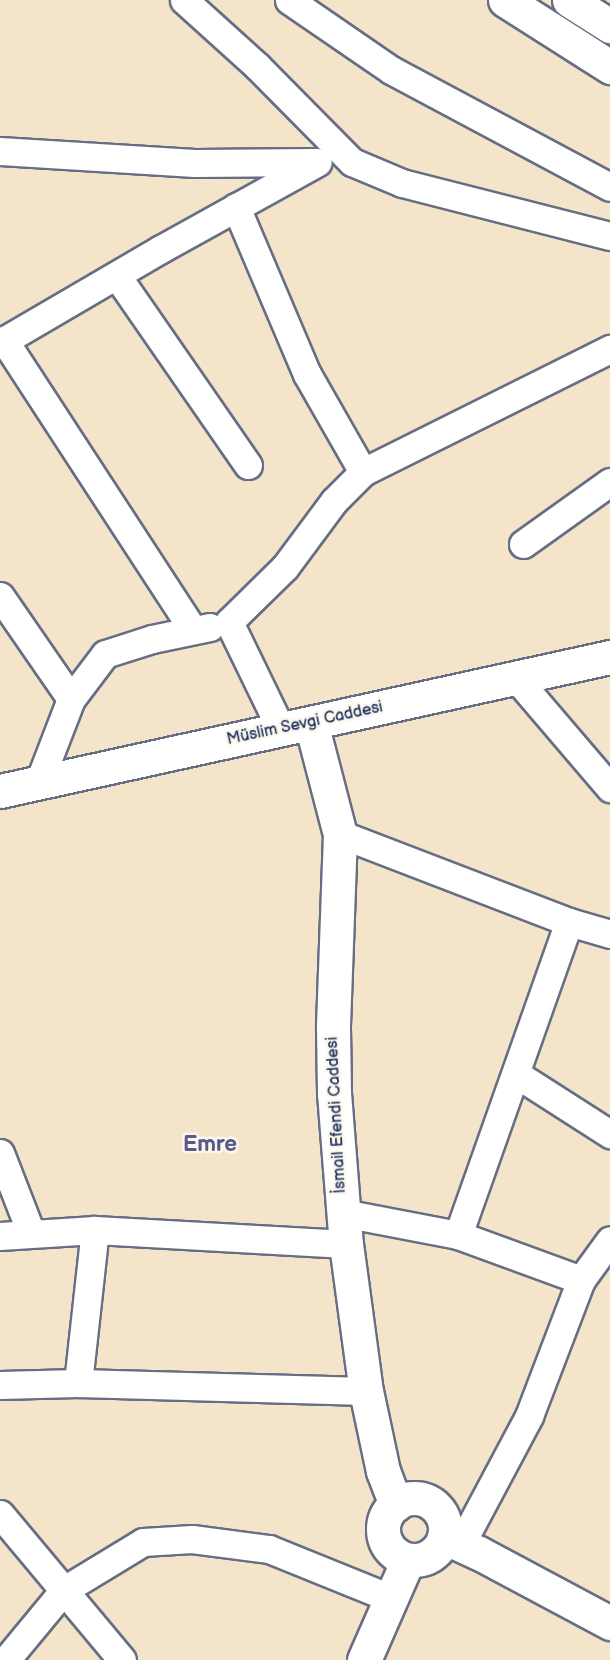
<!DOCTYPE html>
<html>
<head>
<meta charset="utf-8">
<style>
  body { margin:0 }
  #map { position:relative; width:610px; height:1660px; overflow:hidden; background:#f4e4ca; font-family:"Balsamiq Sans",sans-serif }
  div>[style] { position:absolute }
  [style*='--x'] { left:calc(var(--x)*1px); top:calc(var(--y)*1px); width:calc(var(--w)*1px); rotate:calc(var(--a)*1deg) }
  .roads { filter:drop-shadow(2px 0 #676e84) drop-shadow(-2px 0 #676e84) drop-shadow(0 2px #676e84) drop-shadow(0 -2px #676e84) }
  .minor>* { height:27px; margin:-13.5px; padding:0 13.5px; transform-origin:13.5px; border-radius:13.5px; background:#fff }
  .tertiary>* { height:33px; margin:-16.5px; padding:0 16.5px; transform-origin:16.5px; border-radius:16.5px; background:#fff }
  .tertiary>.ring { margin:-16.5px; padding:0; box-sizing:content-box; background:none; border:33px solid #fff; border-radius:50% }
  .secondary>* { height:33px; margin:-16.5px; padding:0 16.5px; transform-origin:16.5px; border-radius:16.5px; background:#fff }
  span { translate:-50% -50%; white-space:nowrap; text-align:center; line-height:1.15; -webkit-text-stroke:5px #fbf7ec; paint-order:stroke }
  .street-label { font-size:16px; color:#1b2f5e }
  .district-label { font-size:22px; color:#5a5a89; font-weight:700 }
</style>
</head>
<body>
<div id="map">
  <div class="roads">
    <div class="minor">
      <div style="--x:184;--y:0;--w:98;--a:42.1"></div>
      <div style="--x:257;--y:66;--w:135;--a:45.3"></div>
      <div style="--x:352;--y:162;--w:54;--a:22.8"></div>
      <div style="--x:402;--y:183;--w:215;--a:14.3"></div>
      <div style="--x:289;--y:0;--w:124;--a:34.5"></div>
      <div style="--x:391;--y:70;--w:248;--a:28.1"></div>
      <div style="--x:0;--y:151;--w:195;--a:3.5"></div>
      <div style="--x:195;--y:163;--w:120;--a:-0.5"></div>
      <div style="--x:236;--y:207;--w:181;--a:67"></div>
      <div style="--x:307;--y:374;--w:113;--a:60.3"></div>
      <div style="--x:363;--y:472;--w:41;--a:135"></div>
      <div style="--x:334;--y:501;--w:82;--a:126.6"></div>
      <div style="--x:285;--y:567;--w:78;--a:135.5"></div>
      <div style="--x:229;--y:622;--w:119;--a:64.1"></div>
      <div style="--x:117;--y:276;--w:230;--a:55.3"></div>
      <div style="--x:4;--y:340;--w:346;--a:56.9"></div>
      <div style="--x:0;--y:343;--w:186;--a:-30.3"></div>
      <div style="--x:161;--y:249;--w:179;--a:-29"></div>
      <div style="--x:363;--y:472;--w:276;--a:-26.5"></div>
      <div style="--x:523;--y:544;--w:107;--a:-35.5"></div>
      <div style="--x:0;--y:596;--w:125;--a:55.4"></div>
      <div style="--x:516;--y:678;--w:145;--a:49.5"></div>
      <div style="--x:39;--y:782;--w:89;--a:-68.9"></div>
      <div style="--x:71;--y:699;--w:56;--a:-52.9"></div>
      <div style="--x:105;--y:654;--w:49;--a:-17.7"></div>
      <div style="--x:152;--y:639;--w:59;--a:-11.7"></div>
      <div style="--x:340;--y:834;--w:245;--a:21"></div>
      <div style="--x:569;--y:922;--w:43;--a:16.3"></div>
      <div style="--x:516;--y:1074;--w:112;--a:32.6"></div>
      <div style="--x:0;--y:1153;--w:86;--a:68.8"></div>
      <div style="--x:343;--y:1213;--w:117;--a:10.8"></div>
      <div style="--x:458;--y:1235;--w:131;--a:20.1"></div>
      <div style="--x:458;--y:1235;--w:332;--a:-70.5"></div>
      <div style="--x:0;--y:1236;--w:95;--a:-3.6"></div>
      <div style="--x:95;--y:1230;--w:251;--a:3.2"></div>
      <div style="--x:78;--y:1383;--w:154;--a:-83.7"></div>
      <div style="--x:0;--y:1385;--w:78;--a:-1.5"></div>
      <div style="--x:78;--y:1383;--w:288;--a:1.6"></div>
      <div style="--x:0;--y:1514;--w:190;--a:50.1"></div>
      <div style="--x:461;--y:1544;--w:145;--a:-62"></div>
      <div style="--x:529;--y:1416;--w:146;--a:-69.1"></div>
      <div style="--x:581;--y:1280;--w:49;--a:-54.1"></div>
      <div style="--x:6;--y:1660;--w:91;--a:-50.4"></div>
      <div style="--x:64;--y:1590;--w:92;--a:-31.3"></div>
      <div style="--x:143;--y:1542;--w:49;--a:-3.5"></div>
      <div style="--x:192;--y:1539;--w:78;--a:7.4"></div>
      <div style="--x:269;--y:1549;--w:134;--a:22"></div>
    </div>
    <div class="tertiary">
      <div style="--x:505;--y:0;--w:125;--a:32.5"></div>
      <div style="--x:569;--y:0;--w:49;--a:32.4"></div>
      <div style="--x:311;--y:723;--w:115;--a:75.4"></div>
      <div style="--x:340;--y:834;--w:194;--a:92.1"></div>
      <div style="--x:333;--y:1028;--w:65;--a:89.1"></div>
      <div style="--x:334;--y:1093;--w:151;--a:85.5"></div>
      <div style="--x:346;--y:1244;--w:148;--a:82.3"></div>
      <div style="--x:366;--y:1391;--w:82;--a:78"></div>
      <div style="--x:383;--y:1471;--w:36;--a:69"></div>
      <div class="ring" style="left:383px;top:1498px;width:29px;height:29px"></div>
      <div style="--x:444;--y:1537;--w:38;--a:25"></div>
      <div style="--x:479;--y:1553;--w:149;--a:28.1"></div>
      <div style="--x:364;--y:1660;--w:109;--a:-66.3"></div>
    </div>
    <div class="secondary">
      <div style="--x:0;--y:791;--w:625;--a:-12.39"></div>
    </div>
  </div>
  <div class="street-label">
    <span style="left:305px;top:724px;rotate:-12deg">Müslim Sevgi Caddesi</span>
    <span style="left:337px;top:1115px;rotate:-93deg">İsmail Efendi Caddesi</span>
  </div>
  <div class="district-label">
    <span style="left:210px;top:1145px">Emre</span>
  </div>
</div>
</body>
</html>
